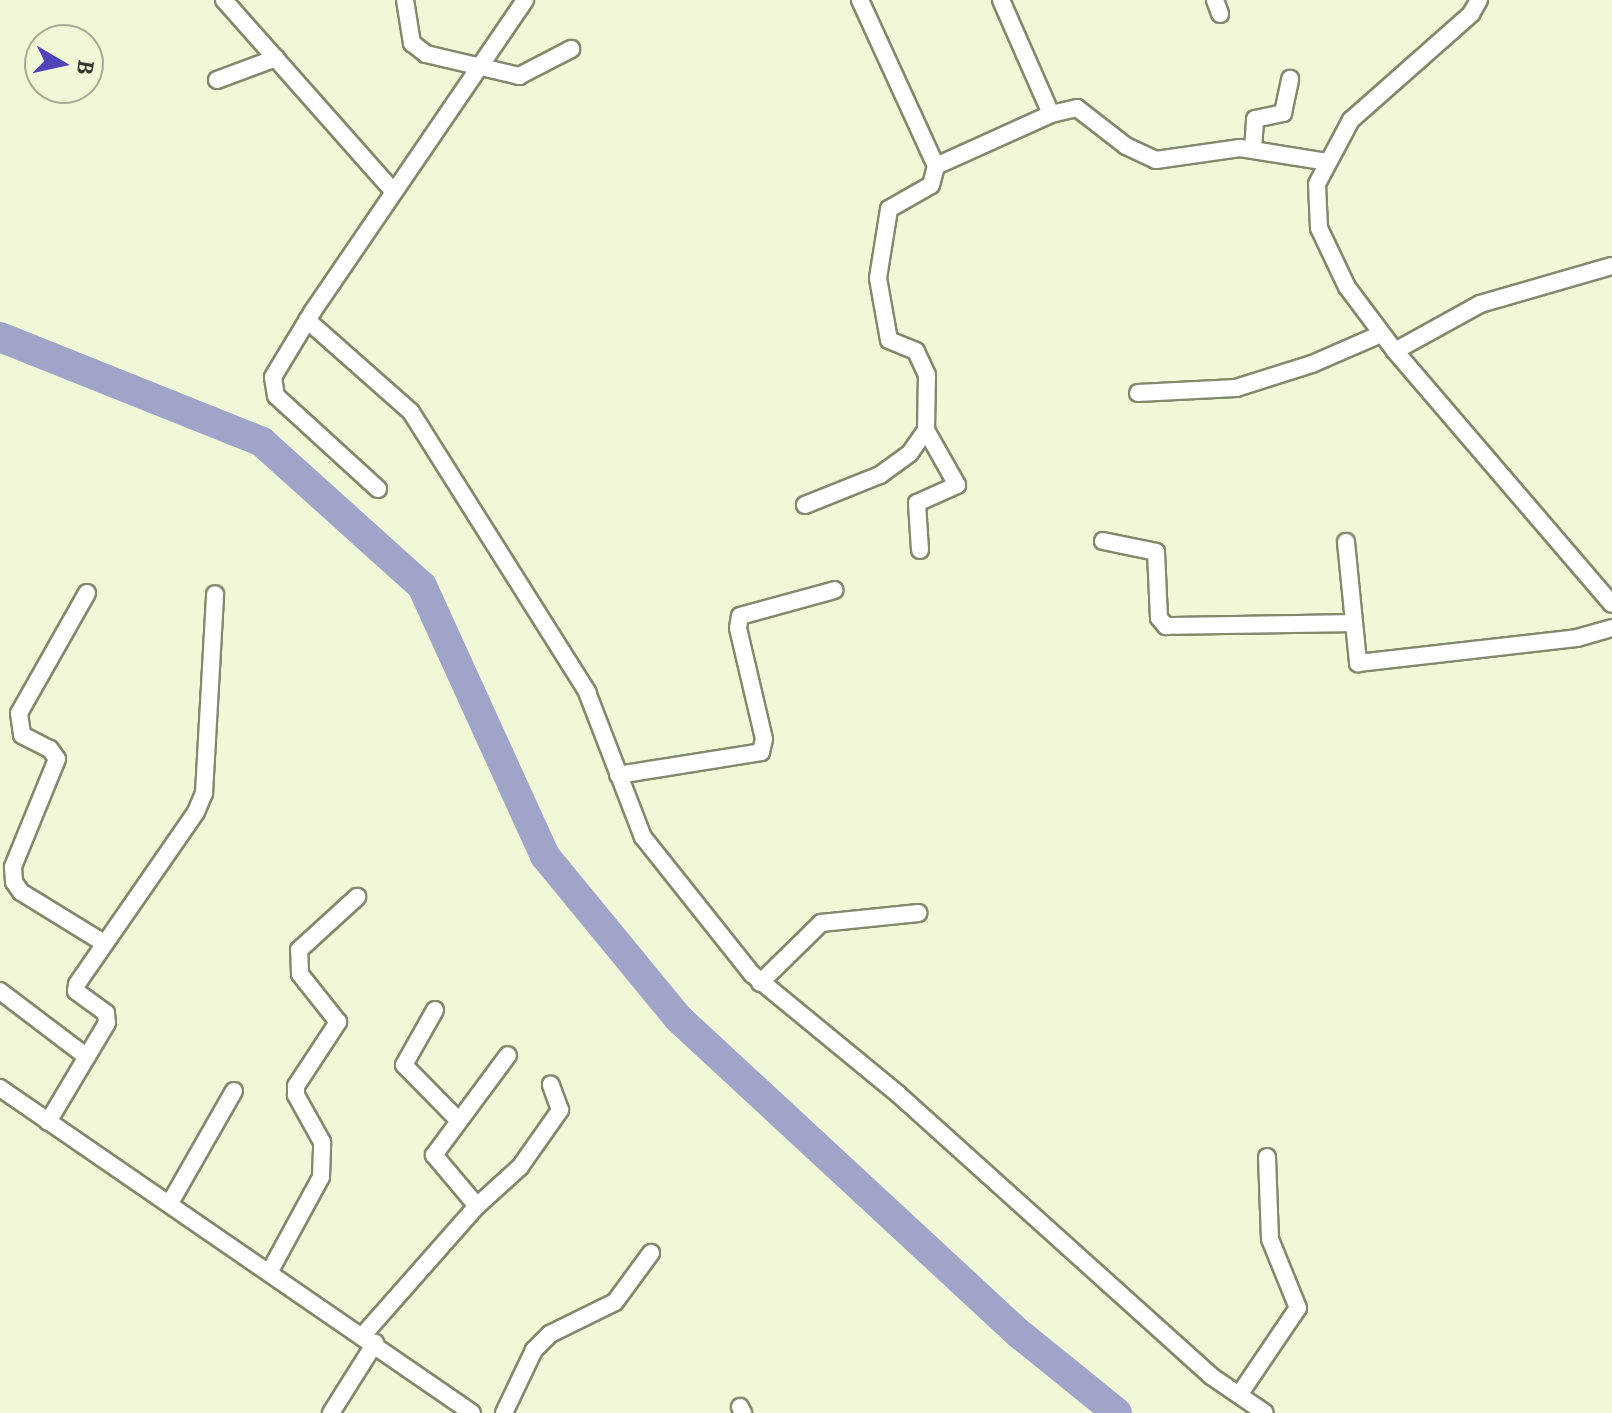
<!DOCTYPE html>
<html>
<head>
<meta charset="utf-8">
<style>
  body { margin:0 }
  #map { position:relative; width:1612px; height:1413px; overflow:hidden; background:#f0f8d8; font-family:Lora,serif }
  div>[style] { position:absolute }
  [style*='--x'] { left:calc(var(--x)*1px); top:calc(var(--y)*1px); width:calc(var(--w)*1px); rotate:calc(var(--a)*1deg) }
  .river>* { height:30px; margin:-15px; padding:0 15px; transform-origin:15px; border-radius:15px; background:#a1a4c9 }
  .roads { filter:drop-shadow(2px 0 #82896c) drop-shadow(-2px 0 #82896c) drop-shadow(0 2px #82896c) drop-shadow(0 -2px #82896c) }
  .minor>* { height:16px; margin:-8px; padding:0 8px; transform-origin:8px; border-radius:8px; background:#fff }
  span { translate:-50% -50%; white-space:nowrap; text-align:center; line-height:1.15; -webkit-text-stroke:8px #f0f8d8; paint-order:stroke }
  .north { position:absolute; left:24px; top:24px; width:80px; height:80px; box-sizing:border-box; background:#f0f8d8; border:2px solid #a5ab93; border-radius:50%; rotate:99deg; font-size:22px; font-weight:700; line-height:32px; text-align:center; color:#35382b }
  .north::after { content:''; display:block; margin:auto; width:28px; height:36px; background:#5143ba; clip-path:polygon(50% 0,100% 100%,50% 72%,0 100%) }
</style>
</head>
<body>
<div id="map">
  <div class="river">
    <div style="--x:0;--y:337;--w:282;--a:21.8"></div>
    <div style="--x:262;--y:442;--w:215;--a:42"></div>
    <div style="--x:422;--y:586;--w:297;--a:65.5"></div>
    <div style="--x:545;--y:856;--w:210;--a:50.6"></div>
    <div style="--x:678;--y:1018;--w:468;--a:42.8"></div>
    <div style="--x:1022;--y:1336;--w:122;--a:39"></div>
  </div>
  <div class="roads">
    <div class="minor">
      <div style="--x:224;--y:0;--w:256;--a:48.5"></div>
      <div style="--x:405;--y:0;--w:44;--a:80.8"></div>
      <div style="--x:412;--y:43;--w:18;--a:38"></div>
      <div style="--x:426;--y:54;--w:96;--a:13.3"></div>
      <div style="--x:519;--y:76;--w:59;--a:-27.4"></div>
      <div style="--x:1001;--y:0;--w:124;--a:66.3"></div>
      <div style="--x:1215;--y:0;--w:15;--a:70"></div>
      <div style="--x:1479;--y:0;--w:16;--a:120"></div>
      <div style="--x:1471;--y:14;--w:160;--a:138.5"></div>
      <div style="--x:1351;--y:120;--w:72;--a:118"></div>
      <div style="--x:1317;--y:184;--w:44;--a:87.4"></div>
      <div style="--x:1319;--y:228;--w:65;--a:64.6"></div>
      <div style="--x:1347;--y:287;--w:80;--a:53.1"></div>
      <div style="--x:1395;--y:351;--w:333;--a:49.4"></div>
      <div style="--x:217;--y:80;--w:63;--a:-20.4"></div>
      <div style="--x:1253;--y:149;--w:30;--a:-86"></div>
      <div style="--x:1255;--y:119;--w:29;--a:-12"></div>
      <div style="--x:1283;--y:113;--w:35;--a:-78"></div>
      <div style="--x:936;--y:166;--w:126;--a:-24.3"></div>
      <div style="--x:1051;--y:114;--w:27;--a:-13"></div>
      <div style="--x:1077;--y:108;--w:62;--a:37.8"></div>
      <div style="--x:1126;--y:146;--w:33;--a:25"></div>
      <div style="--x:1156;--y:160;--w:85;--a:-8.1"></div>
      <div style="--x:1240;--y:148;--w:88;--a:9.1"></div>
      <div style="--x:307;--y:320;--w:139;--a:41.5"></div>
      <div style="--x:411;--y:412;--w:331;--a:57.8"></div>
      <div style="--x:587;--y:692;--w:155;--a:68.9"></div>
      <div style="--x:643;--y:837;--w:175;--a:51.5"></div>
      <div style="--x:752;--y:974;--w:189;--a:39.4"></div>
      <div style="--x:898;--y:1094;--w:421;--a:42"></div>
      <div style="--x:1211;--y:1376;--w:65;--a:34.4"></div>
      <div style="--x:1395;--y:351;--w:97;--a:-28.9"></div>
      <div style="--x:1480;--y:304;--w:137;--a:-16.1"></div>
      <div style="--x:1138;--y:393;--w:98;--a:-2.9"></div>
      <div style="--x:1236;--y:388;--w:80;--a:-17.5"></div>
      <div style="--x:1312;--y:364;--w:75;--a:-23.5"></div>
      <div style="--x:378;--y:489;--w:138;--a:-137.6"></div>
      <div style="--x:276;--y:396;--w:19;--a:-99"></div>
      <div style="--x:273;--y:377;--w:77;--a:-58.8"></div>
      <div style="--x:313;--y:311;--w:376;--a:-55.7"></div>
      <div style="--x:805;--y:505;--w:81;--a:-21.8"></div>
      <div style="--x:880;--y:475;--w:37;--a:-36"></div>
      <div style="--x:910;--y:453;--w:28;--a:-55"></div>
      <div style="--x:926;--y:430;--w:55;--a:-89"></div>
      <div style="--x:927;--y:375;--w:26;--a:-115"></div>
      <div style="--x:916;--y:351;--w:29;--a:-158"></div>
      <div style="--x:889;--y:340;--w:63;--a:-100.1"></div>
      <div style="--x:878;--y:278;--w:70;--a:-80.9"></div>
      <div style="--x:889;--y:209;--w:48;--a:-29.7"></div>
      <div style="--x:931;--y:185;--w:20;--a:-75"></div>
      <div style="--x:936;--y:166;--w:183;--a:-114.6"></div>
      <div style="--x:1103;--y:541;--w:54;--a:11.7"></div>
      <div style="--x:1156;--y:552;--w:66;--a:87.4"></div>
      <div style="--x:1159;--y:618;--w:11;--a:49"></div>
      <div style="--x:1166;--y:626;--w:184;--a:-0.9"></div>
      <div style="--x:1346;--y:542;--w:122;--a:84.3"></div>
      <div style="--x:1358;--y:663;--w:220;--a:-6.5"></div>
      <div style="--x:1577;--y:638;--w:36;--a:-16"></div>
      <div style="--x:920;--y:550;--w:47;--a:-93.7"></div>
      <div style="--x:917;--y:503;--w:44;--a:-24.2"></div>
      <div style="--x:957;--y:485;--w:63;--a:-119.4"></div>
      <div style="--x:87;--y:593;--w:138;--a:119.5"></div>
      <div style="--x:19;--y:713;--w:22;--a:82"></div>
      <div style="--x:22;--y:735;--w:31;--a:27"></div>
      <div style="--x:50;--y:749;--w:12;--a:55"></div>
      <div style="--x:57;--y:759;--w:117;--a:112.2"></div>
      <div style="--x:13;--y:867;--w:15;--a:86"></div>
      <div style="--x:14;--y:882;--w:12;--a:55"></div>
      <div style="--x:21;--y:892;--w:97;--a:31.6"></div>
      <div style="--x:618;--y:775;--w:145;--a:-9.1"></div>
      <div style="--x:761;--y:752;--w:13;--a:-77"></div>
      <div style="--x:764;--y:739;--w:114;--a:-103.2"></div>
      <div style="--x:738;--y:628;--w:12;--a:-81"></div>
      <div style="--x:740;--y:616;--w:98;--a:-15.3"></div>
      <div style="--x:760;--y:983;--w:86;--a:-44.5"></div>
      <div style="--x:821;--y:923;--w:98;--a:-5.9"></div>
      <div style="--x:0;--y:991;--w:109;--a:37.2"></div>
      <div style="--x:435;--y:1010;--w:63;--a:119.4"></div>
      <div style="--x:404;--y:1065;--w:76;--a:45.5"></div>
      <div style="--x:0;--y:1088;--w:573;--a:34.55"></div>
      <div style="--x:48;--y:1122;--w:115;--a:-59.2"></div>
      <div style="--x:107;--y:1023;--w:10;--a:-96"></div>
      <div style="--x:106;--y:1013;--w:37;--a:-144"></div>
      <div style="--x:76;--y:991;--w:7;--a:-82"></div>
      <div style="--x:77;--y:984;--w:209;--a:-55.3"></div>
      <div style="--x:196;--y:812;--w:21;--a:-67"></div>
      <div style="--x:204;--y:793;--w:199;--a:-86.8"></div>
      <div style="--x:170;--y:1203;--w:129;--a:-60.3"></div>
      <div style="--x:477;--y:1206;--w:58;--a:-42.2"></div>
      <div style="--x:520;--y:1167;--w:70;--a:-54.9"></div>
      <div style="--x:560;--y:1110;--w:27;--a:-110"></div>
      <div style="--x:270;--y:1271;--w:107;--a:-61.5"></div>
      <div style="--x:321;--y:1177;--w:35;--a:-88"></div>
      <div style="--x:322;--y:1142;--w:54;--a:-119"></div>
      <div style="--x:296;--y:1095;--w:9;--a:-90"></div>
      <div style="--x:296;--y:1086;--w:77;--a:-56.7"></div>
      <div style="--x:338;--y:1022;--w:61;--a:-128.4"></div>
      <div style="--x:300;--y:974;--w:24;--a:-92"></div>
      <div style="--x:299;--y:950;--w:79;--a:-42.4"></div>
      <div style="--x:364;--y:1334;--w:171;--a:-48.6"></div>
      <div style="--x:477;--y:1206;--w:67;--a:-130.1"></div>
      <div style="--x:434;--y:1155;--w:124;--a:-53.5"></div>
      <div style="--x:1239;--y:1395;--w:105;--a:-55.9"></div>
      <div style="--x:1298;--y:1308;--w:74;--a:-112.1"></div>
      <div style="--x:1270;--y:1239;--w:82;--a:-92.1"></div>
      <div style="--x:740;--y:1407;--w:7;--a:63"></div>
      <div style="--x:331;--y:1413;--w:83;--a:-57.8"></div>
      <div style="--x:504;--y:1413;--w:70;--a:-64.5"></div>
      <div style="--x:534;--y:1350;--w:23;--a:-45"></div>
      <div style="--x:550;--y:1334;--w:72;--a:-26.2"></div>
      <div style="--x:615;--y:1302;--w:61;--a:-53.7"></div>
    </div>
  </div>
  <div class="north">B</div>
</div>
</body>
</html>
